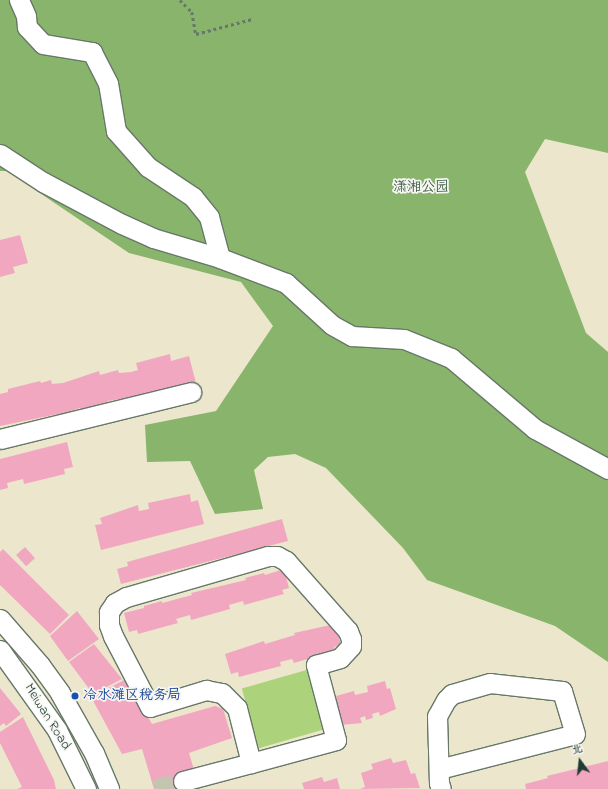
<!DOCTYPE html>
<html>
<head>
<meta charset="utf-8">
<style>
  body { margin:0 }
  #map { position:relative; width:608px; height:789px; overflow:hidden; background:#ece7cc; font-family:"Indie Flower","LXGW WenKai TC",sans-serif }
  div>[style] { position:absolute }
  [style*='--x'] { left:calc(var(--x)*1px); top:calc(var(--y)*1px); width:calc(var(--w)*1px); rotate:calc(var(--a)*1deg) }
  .green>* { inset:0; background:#acd27c; transform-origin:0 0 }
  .forest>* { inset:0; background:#89b46c }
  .building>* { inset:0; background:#f2a7c1; transform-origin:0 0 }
  .minor-tunnel>* { height:19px; margin-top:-9.5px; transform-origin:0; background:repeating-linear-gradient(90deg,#c3c5ae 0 19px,transparent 0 29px) }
  .path>* { height:2.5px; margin-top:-1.25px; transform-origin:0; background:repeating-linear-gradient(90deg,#677869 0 3px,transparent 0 6px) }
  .roads { filter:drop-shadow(1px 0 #677869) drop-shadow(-1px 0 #677869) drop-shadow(0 1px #677869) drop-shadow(0 -1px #677869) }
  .minor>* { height:19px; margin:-9.5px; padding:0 9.5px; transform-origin:9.5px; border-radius:9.5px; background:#fff }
  .dots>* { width:11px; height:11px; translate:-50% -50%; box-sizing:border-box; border:2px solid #f6f6f2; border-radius:50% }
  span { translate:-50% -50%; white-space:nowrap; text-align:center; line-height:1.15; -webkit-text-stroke:3.5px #f6f6f2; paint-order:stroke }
  .park-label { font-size:14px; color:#3b5b42 }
  .transit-label { font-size:14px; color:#164399 }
  .left { translate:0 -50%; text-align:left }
  .street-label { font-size:14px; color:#1f3d34 }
  .north { position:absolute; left:560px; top:741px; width:40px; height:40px; -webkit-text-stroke:3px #f6f6f2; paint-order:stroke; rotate:345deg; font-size:11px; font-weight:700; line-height:16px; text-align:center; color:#1f3d34 }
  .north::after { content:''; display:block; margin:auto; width:14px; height:18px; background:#1f3d34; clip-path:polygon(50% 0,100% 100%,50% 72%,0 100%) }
</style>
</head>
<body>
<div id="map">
  <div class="green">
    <div style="left:310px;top:669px;width:62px;height:71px;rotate:74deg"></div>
  </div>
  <div class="forest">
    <div style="clip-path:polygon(0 0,608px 0,608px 153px,545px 139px,525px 172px,586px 333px,608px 352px,608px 662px,555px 626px,427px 580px,403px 548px,326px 468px,295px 454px,268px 457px,254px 470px,263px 509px,215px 514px,190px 461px,147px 462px,145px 425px,216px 411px,273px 326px,241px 282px,129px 253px,7px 171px,0 171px)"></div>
  </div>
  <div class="building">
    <div style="clip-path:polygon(20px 235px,28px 263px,13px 267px,15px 273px,0 277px,0 240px)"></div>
    <div style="clip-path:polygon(170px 354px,171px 361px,189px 356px,196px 383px,174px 386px,175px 390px,108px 401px,109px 405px,81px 412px,80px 408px,58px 416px,58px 414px,0 426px,0 394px,8px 392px,8px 389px,40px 381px,41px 383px,51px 380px,52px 384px,63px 383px,99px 371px,100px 375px,118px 370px,119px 373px,131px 372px,138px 370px,136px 363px)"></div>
    <div style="clip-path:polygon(67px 442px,73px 467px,64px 469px,65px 474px,24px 484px,23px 479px,7px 483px,8px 488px,0 490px,0 459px)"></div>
    <div style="clip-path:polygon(190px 494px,191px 502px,198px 500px,204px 524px,101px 550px,95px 525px,102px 524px,100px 518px,138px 505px,139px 511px,149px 509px,148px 503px)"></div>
    <div style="clip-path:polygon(282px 519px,288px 541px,121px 584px,117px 569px,128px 566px,127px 562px)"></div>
    <div style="left:25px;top:547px;width:15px;height:12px;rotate:48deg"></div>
    <div style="clip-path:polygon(3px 549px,69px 615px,50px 634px,0 585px,0 552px)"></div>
    <div style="clip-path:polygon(284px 569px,289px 588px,282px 590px,284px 594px,244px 605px,243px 601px,229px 605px,230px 609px,191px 620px,190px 615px,176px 619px,178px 623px,138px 634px,137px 630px,129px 632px,124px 613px,144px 608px,144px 606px,162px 601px,162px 603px,192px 595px,191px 593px,246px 580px,245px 578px,264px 573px,265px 575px)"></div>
    <div style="clip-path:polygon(77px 611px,99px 639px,68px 661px,50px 636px)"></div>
    <div style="clip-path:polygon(335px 624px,341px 645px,334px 647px,335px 651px,294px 663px,292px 659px,280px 662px,281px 666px,239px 677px,238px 672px,231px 674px,225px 654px,264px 641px,265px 644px,295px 635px,294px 633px)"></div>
    <div style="clip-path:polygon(94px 644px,122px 679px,93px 694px,69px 662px)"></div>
    <div style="clip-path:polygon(126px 679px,152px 724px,215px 706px,223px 709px,232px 738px,189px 753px,195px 773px,185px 789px,154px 789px,142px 749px,122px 754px,91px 697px)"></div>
    <div style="clip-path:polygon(385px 681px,387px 689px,390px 688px,396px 709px,380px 716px,379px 712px,372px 714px,373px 718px,366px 720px,365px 716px,360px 718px,362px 723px,341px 725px,336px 696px,354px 691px,355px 695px,368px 692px,367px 686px)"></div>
    <div style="clip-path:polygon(0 688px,21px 714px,6px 726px,4px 723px,0 726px)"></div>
    <div style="clip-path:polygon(23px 717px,54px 780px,56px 789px,17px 789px,22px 787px,0 743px,0 732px)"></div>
    <div style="clip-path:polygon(391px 758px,393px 763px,406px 760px,411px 774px,415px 773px,420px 788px,360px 789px,365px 787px,361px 773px,373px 769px,371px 764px)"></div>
    <div style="clip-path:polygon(608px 761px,608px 789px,526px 789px,525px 784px,548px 778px,547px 776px)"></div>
    <div style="clip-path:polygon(322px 777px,324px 782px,337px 778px,340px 789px,304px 789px,302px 783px)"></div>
  </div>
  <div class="minor-tunnel">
    <div style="--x:155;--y:789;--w:29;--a:-16"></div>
  </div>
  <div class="path">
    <div style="--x:180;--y:0;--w:17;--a:45"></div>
    <div style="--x:192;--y:12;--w:22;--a:80"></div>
    <div style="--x:196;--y:34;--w:58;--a:-15"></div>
  </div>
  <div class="roads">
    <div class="minor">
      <div style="--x:19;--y:0;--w:17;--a:66"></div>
      <div style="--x:26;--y:16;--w:11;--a:85"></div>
      <div style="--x:27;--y:27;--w:23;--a:47"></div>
      <div style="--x:43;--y:44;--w:50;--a:9.3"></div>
      <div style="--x:92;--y:52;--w:35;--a:63"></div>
      <div style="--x:108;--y:83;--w:49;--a:80.5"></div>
      <div style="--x:116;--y:131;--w:48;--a:48.4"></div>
      <div style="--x:148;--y:167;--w:54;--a:33.7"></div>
      <div style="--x:193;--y:197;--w:26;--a:51"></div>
      <div style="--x:209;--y:217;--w:42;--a:75"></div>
      <div style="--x:0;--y:154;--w:51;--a:33.1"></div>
      <div style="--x:43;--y:182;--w:89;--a:28"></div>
      <div style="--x:122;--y:224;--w:34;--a:24"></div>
      <div style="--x:153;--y:238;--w:70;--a:16.6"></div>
      <div style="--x:220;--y:258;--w:71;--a:20.7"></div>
      <div style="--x:286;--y:283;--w:62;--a:42.4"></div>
      <div style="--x:332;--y:325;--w:23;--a:29"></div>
      <div style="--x:352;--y:336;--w:52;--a:3.3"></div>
      <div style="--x:404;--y:339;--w:51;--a:22"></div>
      <div style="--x:451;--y:358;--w:110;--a:40.2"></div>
      <div style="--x:535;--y:429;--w:83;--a:28.7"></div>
      <div style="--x:0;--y:439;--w:197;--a:-13.8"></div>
      <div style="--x:0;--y:619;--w:61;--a:49"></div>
      <div style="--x:40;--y:665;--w:34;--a:54"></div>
      <div style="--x:60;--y:693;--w:69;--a:60.5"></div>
      <div style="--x:94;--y:753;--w:39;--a:67"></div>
      <div style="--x:0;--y:650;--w:98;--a:54.5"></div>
      <div style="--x:57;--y:730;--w:66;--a:63.8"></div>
      <div style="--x:439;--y:769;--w:140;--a:-14.4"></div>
      <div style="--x:575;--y:734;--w:45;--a:-106.8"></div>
      <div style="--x:562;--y:691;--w:72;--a:-173.7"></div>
      <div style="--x:490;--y:683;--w:40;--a:164"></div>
      <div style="--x:452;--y:694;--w:8;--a:135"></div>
      <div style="--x:446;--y:700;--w:18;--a:119"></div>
      <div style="--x:437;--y:716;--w:67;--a:88.3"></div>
      <div style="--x:439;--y:783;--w:6;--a:72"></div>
      <div style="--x:183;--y:781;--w:70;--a:-14.8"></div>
      <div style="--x:251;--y:763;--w:88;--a:-15.1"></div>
      <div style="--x:336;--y:740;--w:78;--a:-104.9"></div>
      <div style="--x:316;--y:665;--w:25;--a:-16"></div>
      <div style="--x:340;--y:658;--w:16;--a:-47"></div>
      <div style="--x:351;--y:646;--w:7;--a:-90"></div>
      <div style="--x:351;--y:639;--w:9;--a:-111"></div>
      <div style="--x:348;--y:631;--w:94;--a:-131.5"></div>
      <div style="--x:286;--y:561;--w:10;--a:-151"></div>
      <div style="--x:277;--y:556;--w:9;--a:180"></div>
      <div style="--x:268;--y:556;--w:148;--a:163.9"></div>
      <div style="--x:126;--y:597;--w:13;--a:151"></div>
      <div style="--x:115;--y:603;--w:11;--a:124"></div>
      <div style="--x:109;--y:612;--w:13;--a:90"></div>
      <div style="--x:109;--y:625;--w:12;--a:70"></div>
      <div style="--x:113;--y:636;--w:80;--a:62.5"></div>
      <div style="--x:150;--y:707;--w:59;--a:-16.9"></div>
      <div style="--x:206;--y:690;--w:16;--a:11"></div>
      <div style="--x:222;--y:693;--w:21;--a:45"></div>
      <div style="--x:237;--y:708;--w:57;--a:75.7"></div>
    </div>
  </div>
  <div class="dots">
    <div style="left:75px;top:696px;background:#1a4fb4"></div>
  </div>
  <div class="park-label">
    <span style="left:421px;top:188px">潇湘公园</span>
  </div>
  <div class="transit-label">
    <span class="left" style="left:83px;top:696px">冷水滩区税务局</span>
  </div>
  <div class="street-label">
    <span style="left:47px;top:717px;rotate:58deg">Meiwan Road</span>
  </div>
  <div class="north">北</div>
</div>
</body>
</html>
